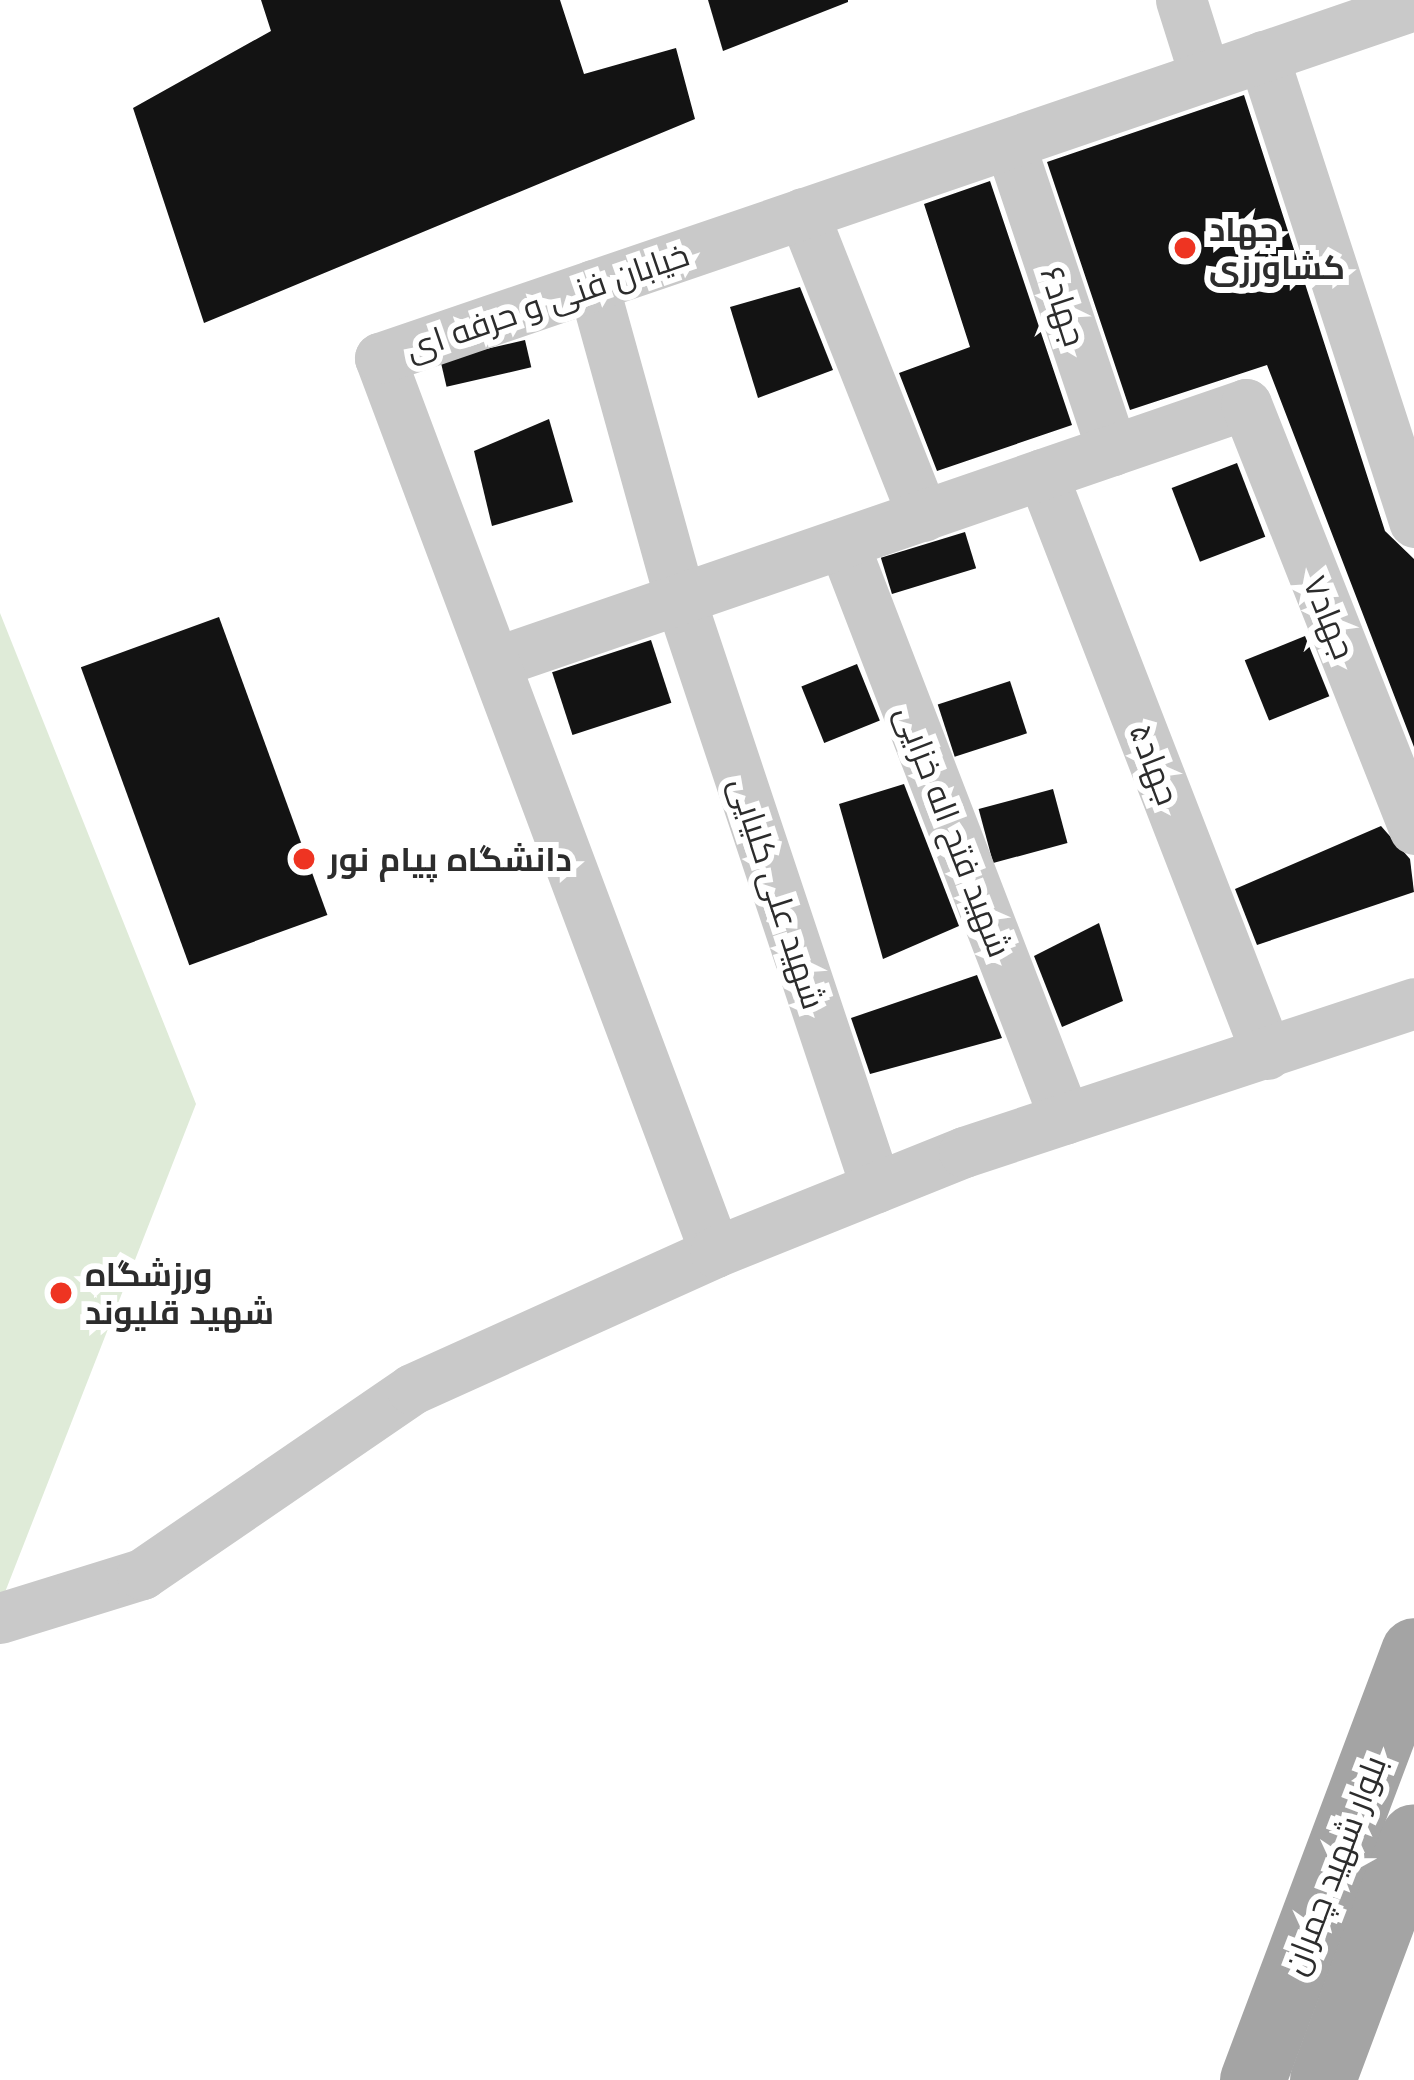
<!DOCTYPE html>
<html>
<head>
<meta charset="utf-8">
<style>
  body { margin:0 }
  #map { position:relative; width:1414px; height:2080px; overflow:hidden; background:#fff; font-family:Quicksand,Cairo,sans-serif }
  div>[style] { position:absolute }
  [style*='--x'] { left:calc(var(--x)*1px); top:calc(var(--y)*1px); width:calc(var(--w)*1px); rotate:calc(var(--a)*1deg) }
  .green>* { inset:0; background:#dfebd8 }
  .building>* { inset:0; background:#131313; transform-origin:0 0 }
  .minor>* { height:51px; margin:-25.5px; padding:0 25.5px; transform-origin:25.5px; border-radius:25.5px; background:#c9c9c9 }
  .major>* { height:66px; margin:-33px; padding:0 33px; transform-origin:33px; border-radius:33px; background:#a4a4a4 }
  .dots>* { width:33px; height:33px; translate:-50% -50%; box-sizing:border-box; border:6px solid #fff; border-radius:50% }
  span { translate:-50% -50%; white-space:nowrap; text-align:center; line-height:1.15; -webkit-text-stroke:12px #fff; paint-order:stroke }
  .poi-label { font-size:33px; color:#2c2c2c; font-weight:700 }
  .left { translate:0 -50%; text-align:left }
  .street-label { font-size:33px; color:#2c2c2c }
</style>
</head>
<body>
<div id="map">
  <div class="green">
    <div style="clip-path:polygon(0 613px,196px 1104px,0 1605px)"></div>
  </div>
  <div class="building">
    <div style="clip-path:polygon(261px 0,560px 0,584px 74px,676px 48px,695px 119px,204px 323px,133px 108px,271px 31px)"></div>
    <div style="clip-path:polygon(708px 0,848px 0,848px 2px,723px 51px)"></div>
    <div style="clip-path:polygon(1244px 95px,1385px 531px,1414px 559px,1414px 747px,1267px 365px,1130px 410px,1047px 162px)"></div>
    <div style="clip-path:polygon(990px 181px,1072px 425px,937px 471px,899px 373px,970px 347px,924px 204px)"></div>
    <div style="clip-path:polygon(800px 287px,833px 370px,758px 398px,730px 307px)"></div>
    <div style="left:525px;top:340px;width:28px;height:87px;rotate:77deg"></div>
    <div style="clip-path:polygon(549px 419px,573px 502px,492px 526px,474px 451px)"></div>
    <div style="left:1237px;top:463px;width:79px;height:70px;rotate:69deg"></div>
    <div style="left:965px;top:532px;width:38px;height:88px;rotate:73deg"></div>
    <div style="left:219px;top:617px;width:317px;height:147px;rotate:70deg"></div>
    <div style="left:1305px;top:636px;width:65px;height:65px;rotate:68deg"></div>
    <div style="left:651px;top:640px;width:66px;height:104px;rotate:72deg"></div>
    <div style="left:857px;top:664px;width:61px;height:60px;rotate:68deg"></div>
    <div style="left:1010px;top:681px;width:55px;height:76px;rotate:72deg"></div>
    <div style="clip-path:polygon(904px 784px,959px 926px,883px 959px,839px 804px)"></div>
    <div style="left:1053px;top:789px;width:56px;height:77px;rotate:75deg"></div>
    <div style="clip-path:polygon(1381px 826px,1410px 859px,1414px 892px,1257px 945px,1235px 889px)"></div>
    <div style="clip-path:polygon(1099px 923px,1123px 1001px,1062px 1027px,1034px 956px)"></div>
    <div style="clip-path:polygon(977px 975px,1002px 1038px,870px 1074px,851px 1018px)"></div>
  </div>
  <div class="minor">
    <div style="--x:1181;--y:0;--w:80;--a:72.5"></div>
    <div style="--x:1263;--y:56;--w:490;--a:72"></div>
    <div style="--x:1016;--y:163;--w:303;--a:71.5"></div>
    <div style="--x:803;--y:213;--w:326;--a:68.4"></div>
    <div style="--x:593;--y:285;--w:326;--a:74.5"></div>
    <div style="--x:680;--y:599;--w:620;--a:71.57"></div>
    <div style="--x:1042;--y:474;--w:622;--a:68.8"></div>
    <div style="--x:843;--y:543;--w:617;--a:68.92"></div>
    <div style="--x:496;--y:662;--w:793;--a:-18.98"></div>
    <div style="--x:1246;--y:404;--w:457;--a:68.4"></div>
    <div style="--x:715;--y:1252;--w:955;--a:-110.54"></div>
    <div style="--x:380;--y:358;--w:1093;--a:-18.85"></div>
    <div style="--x:0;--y:1618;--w:149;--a:-17.2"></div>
    <div style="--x:142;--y:1574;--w:327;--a:-34.4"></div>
    <div style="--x:412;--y:1389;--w:333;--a:-24.3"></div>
    <div style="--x:715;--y:1252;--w:268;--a:-21.9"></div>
    <div style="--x:964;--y:1152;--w:474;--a:-18.3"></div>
  </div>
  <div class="major">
    <div style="--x:1253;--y:2080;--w:458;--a:-69.4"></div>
    <div style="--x:1323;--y:2080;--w:259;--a:-69.5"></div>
  </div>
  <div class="dots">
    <div style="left:1185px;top:248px;background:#ee3422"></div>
    <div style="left:304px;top:859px;background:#ee3422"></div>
    <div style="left:61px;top:1293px;background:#ee3422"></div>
  </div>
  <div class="poi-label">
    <span class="left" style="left:1209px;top:248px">جهاد<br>کشاورزی</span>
    <span class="left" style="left:328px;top:859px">دانشگاه پیام نور</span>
    <span class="left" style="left:85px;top:1293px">ورزشگاه<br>شهید قلیوند</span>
  </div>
  <div class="street-label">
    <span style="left:547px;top:301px;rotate:-19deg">خیابان فنی و حرفه ای</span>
    <span style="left:1064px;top:306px;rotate:72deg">جهاد۶</span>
    <span style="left:1330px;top:617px;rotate:68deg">جهاد۷</span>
    <span style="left:1155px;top:764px;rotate:69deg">جهاد۵</span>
    <span style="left:954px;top:831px;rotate:69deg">شهید فتح اله خزایی</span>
    <span style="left:778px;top:893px;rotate:72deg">شهید علی کلیایی</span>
    <span style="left:1334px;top:1865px;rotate:-69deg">بلوار شهید چمران</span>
  </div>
</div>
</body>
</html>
